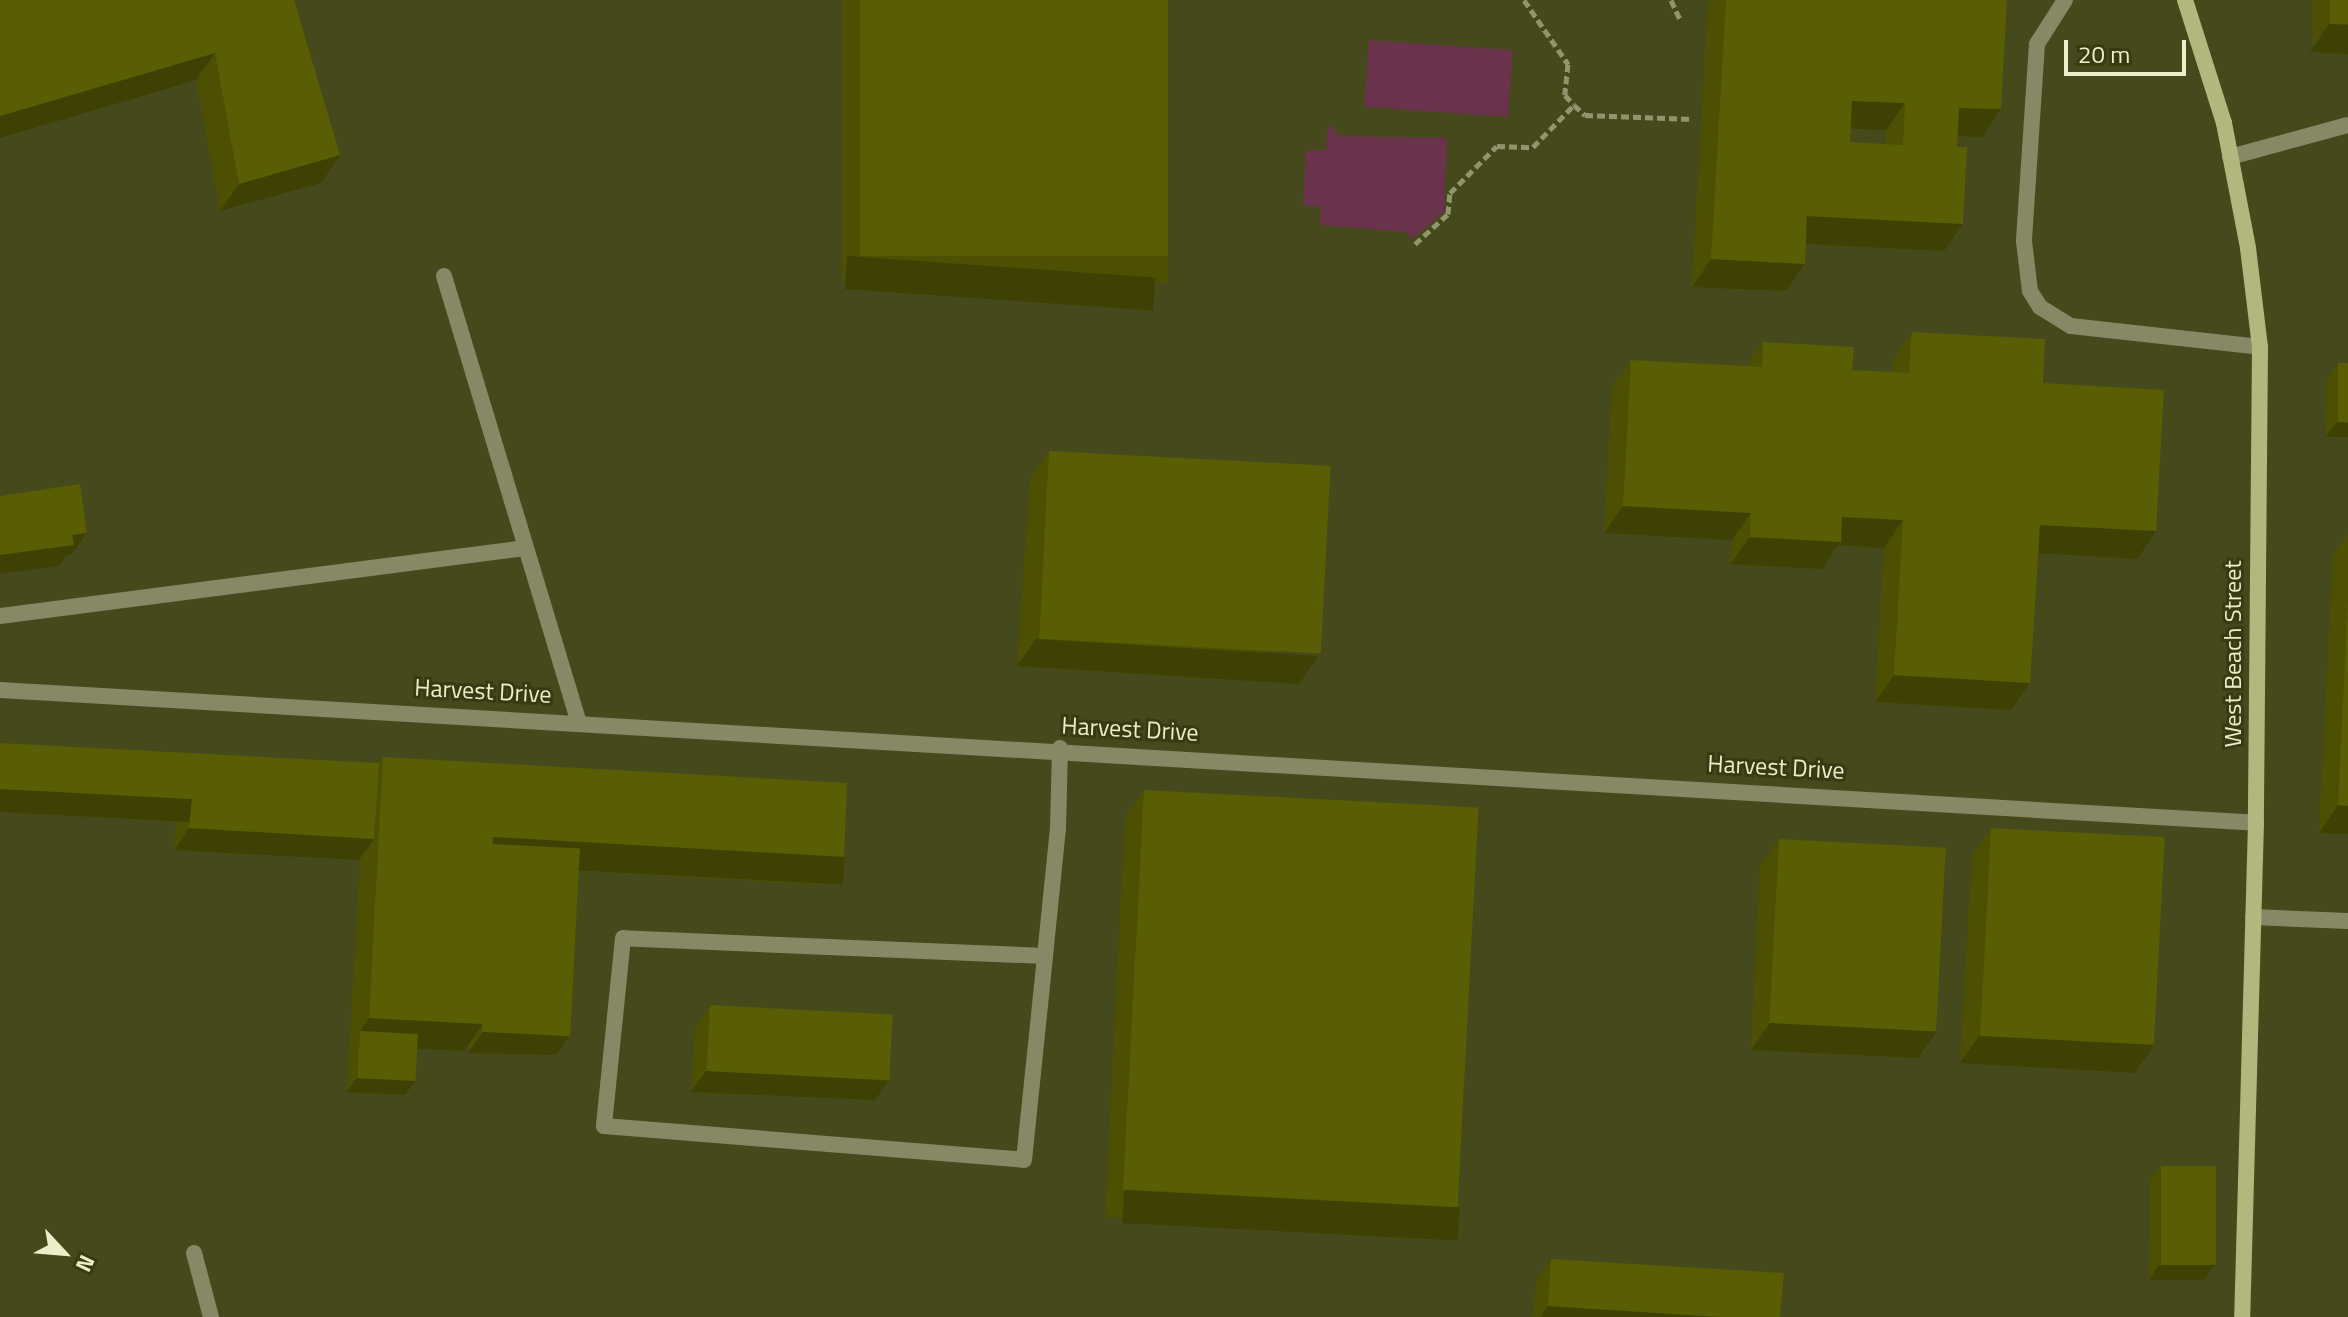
<!DOCTYPE html>
<html>
<head>
<meta charset="utf-8">
<style>
  body { margin:0 }
  #map { position:relative; width:2348px; height:1317px; overflow:hidden; background:#383b12; font-family:"Titillium Web",sans-serif }
  div>[style] { position:absolute }
  [style*='--x'] { left:calc(var(--x)*1px); top:calc(var(--y)*1px); width:calc(var(--w)*1px); rotate:calc(var(--a)*1deg) }
  .built>* { inset:0; background:#46491b; transform-origin:0 0 }
  .green>* { inset:0; background:#69334c; transform-origin:0 0 }
  .path>* { height:5px; margin-top:-2.5px; transform-origin:0; background:repeating-linear-gradient(90deg,#91956e 0 8px,transparent 0 12px) }
  .service>* { height:16px; margin:-8px; padding:0 8px; transform-origin:8px; border-radius:8px; background:#868965 }
  .minor>* { height:16px; margin:-8px; padding:0 8px; transform-origin:8px; border-radius:8px; background:#868965 }
  .secondary>* { height:16px; margin:-8px; padding:0 8px; transform-origin:8px; border-radius:8px; background:#b2b77d }
  .wall>* { inset:0; background:#4d5003; transform-origin:0 0 }
  .shaded-wall>* { inset:0; background:#3e4103; transform-origin:0 0 }
  .building>* { inset:0; background:#595d04; transform-origin:0 0 }
  span { translate:-50% -50%; white-space:nowrap; text-align:center; line-height:1.15; -webkit-text-stroke:6px #383b12; paint-order:stroke }
  .street-label { font-size:24px; color:#eaeec9 }
  .north { position:absolute; left:24px; top:1213px; width:80px; height:80px; -webkit-text-stroke:6px #383b12; paint-order:stroke; rotate:116deg; font-size:22px; font-weight:700; line-height:32px; text-align:center; color:#eaeec9 }
  .north::after { content:''; display:block; margin:auto; width:28px; height:36px; background:#eaeec9; clip-path:polygon(50% 0,100% 100%,50% 72%,0 100%) }
  .scale { position:absolute; left:2064px; top:40px; width:122px; height:36px; box-sizing:border-box; border:4px solid #eaeec9; border-top:0; padding-left:10px; font-size:24px; line-height:28px; white-space:nowrap; color:#eaeec9; -webkit-text-stroke:6px #383b12; paint-order:stroke }
</style>
</head>
<body>
<div id="map">
  <div class="built">
    <div style="left:0;top:0;width:2348px;height:1317px"></div>
  </div>
  <div class="green">
    <div style="left:1369px;top:40px;width:144px;height:67px;rotate:4deg"></div>
    <div style="clip-path:polygon(1328px 125px,1341px 136px,1447px 138px,1444px 212px,1412px 239px,1407px 232px,1320px 225px,1321px 207px,1303px 205px,1306px 150px,1326px 150px)"></div>
  </div>
  <div class="path">
    <div style="--x:1524;--y:0;--w:78;--a:55.5"></div>
    <div style="--x:1568;--y:64;--w:31;--a:96"></div>
    <div style="--x:1565;--y:95;--w:13;--a:48"></div>
    <div style="--x:1671;--y:0;--w:23;--a:65"></div>
    <div style="--x:1415;--y:244;--w:45;--a:-42.3"></div>
    <div style="--x:1448;--y:214;--w:21;--a:-85"></div>
    <div style="--x:1450;--y:193;--w:66;--a:-45"></div>
    <div style="--x:1497;--y:146;--w:36;--a:2"></div>
    <div style="--x:1533;--y:147;--w:59;--a:-45.7"></div>
    <div style="--x:1574;--y:105;--w:15;--a:42"></div>
    <div style="--x:1585;--y:115;--w:108;--a:2.1"></div>
  </div>
  <div class="service">
    <div style="--x:2065;--y:0;--w:52;--a:122.5"></div>
    <div style="--x:2037;--y:44;--w:197;--a:93.8"></div>
    <div style="--x:2024;--y:241;--w:50;--a:83.2"></div>
    <div style="--x:2030;--y:291;--w:19;--a:58"></div>
    <div style="--x:2040;--y:307;--w:36;--a:32"></div>
    <div style="--x:2071;--y:326;--w:190;--a:6.3"></div>
    <div style="--x:2230;--y:157;--w:122;--a:-15.2"></div>
    <div style="--x:0;--y:616;--w:530;--a:-7.37"></div>
    <div style="--x:2253;--y:917;--w:95;--a:2.4"></div>
    <div style="--x:1045;--y:956;--w:422;--a:-177.6"></div>
    <div style="--x:623;--y:938;--w:189;--a:95.8"></div>
    <div style="--x:604;--y:1126;--w:421;--a:4.6"></div>
    <div style="--x:1024;--y:1160;--w:205;--a:-84.1"></div>
    <div style="--x:1045;--y:956;--w:128;--a:-84.2"></div>
    <div style="--x:1058;--y:829;--w:81;--a:-88.6"></div>
  </div>
  <div class="minor">
    <div style="--x:444;--y:276;--w:464;--a:73.2"></div>
    <div style="--x:0;--y:690;--w:2260;--a:3.37"></div>
    <div style="--x:194;--y:1253;--w:66;--a:75.1"></div>
  </div>
  <div class="secondary">
    <div style="--x:2185;--y:0;--w:129;--a:72.4"></div>
    <div style="--x:2224;--y:123;--w:127;--a:79.1"></div>
    <div style="--x:2248;--y:248;--w:100;--a:83.1"></div>
    <div style="--x:2260;--y:347;--w:476;--a:90.5"></div>
    <div style="--x:2256;--y:823;--w:494;--a:91.6"></div>
  </div>
  <div class="wall">
    <div style="clip-path:polygon(294px 0,340px 155px,321px 183px,220px 211px,196px 80px,0 138px)"></div>
    <div style="left:842px;top:0;width:326px;height:283px"></div>
    <div style="clip-path:polygon(evenodd,1708px 0,2007px 0,1982px 137px,1958px 136px,1944px 251px,1806px 244px,1786px 291px,1692px 287px,1708px 0,1851px 129px,1886px 130px,1885px 144px,1850px 142px,1851px 129px)"></div>
    <div style="left:2313px;top:0;width:35px;height:52px"></div>
    <div style="clip-path:polygon(1912px 332px,2043px 383px,2137px 559px,2038px 553px,2030px 683px,2011px 710px,1875px 702px,1884px 548px,1838px 545px,1822px 569px,1730px 564px,1732px 540px,1604px 533px,1612px 387px,1631px 360px,1746px 366px,1763px 342px,1852px 370px,1892px 372px,1893px 359px)"></div>
    <div style="clip-path:polygon(2338px 363px,2348px 437px,2326px 437px,2327px 378px)"></div>
    <div style="clip-path:polygon(1049px 451px,1299px 684px,1017px 666px,1030px 478px)"></div>
    <div style="clip-path:polygon(2348px 533px,2348px 834px,2319px 833px,2333px 555px)"></div>
    <div style="clip-path:polygon(383px 757px,825px 885px,579px 871px,571px 1034px,556px 1055px,468px 1053px,468px 1045px,464px 1051px,417px 1049px,405px 1095px,347px 1092px,360px 859px,174px 850px,176px 821px,0 812px,379px 763px)"></div>
    <div style="clip-path:polygon(1144px 790px,1460px 1205px,1441px 1232px,1105px 1217px,1125px 818px)"></div>
    <div style="clip-path:polygon(1991px 828px,2154px 1045px,2135px 1073px,1960px 1063px,1972px 855px)"></div>
    <div style="clip-path:polygon(1779px 839px,1918px 1058px,1751px 1050px,1760px 866px)"></div>
    <div style="clip-path:polygon(710px 1005px,875px 1100px,691px 1092px,695px 1027px)"></div>
    <div style="clip-path:polygon(2161px 1166px,2204px 1280px,2149px 1280px,2150px 1180px)"></div>
    <div style="clip-path:polygon(1551px 1259px,1780px 1317px,1533px 1317px,1536px 1280px)"></div>
  </div>
  <div class="shaded-wall">
    <div style="clip-path:polygon(2329px 24px,2348px 25px,2348px 54px,2310px 52px)"></div>
    <div style="clip-path:polygon(215px 53px,196px 80px,0 138px,0 116px)"></div>
    <div style="clip-path:polygon(1852px 101px,1905px 103px,1886px 130px,1833px 128px)"></div>
    <div style="clip-path:polygon(1959px 108px,2001px 109px,1982px 137px,1940px 135px)"></div>
    <div style="clip-path:polygon(340px 155px,321px 183px,220px 211px,239px 184px)"></div>
    <div style="clip-path:polygon(1807px 216px,1963px 224px,1944px 251px,1788px 243px)"></div>
    <div style="left:847px;top:256px;width:309px;height:33px;rotate:4deg"></div>
    <div style="clip-path:polygon(1711px 259px,1805px 264px,1786px 291px,1692px 287px)"></div>
    <div style="clip-path:polygon(2337px 422px,2348px 423px,2348px 437px,2326px 437px)"></div>
    <div style="clip-path:polygon(1623px 506px,1751px 513px,1732px 540px,1604px 533px)"></div>
    <div style="clip-path:polygon(1842px 517px,1903px 520px,1884px 548px,1838px 545px,1822px 569px,1730px 564px,1750px 537px)"></div>
    <div style="clip-path:polygon(2040px 525px,2156px 531px,2137px 559px,2020px 552px)"></div>
    <div style="clip-path:polygon(87px 533px,72px 554px,66px 555px,59px 566px,0 574px,0 555px,72px 535px)"></div>
    <div style="clip-path:polygon(1036px 639px,1318px 656px,1299px 684px,1017px 666px)"></div>
    <div style="clip-path:polygon(1894px 675px,2030px 683px,2011px 710px,1875px 702px)"></div>
    <div style="left:0;top:789px;width:192px;height:23px;rotate:3deg"></div>
    <div style="clip-path:polygon(2338px 805px,2348px 806px,2348px 834px,2319px 833px)"></div>
    <div style="clip-path:polygon(189px 828px,374px 839px,359px 860px,174px 850px)"></div>
    <div style="left:493px;top:837px;width:352px;height:29px;rotate:3deg"></div>
    <div style="clip-path:polygon(369px 1018px,483px 1024px,464px 1051px,359px 1046px,360px 1031px,350px 1046px)"></div>
    <div style="clip-path:polygon(1770px 1023px,1937px 1031px,1918px 1058px,1751px 1050px)"></div>
    <div style="clip-path:polygon(483px 1032px,571px 1034px,556px 1055px,468px 1053px)"></div>
    <div style="clip-path:polygon(1979px 1036px,2154px 1045px,2135px 1073px,1960px 1063px)"></div>
    <div style="clip-path:polygon(706px 1071px,890px 1079px,875px 1100px,691px 1092px)"></div>
    <div style="clip-path:polygon(357px 1078px,415px 1081px,405px 1095px,347px 1092px)"></div>
    <div style="left:1124px;top:1190px;width:336px;height:33px;rotate:3deg"></div>
    <div style="clip-path:polygon(2159px 1265px,2215px 1265px,2204px 1280px,2149px 1280px)"></div>
    <div style="clip-path:polygon(1548px 1306px,1720px 1317px,1540px 1317px)"></div>
  </div>
  <div class="building">
    <div style="clip-path:polygon(0 0,294px 0,340px 155px,239px 184px,215px 53px,0 116px)"></div>
    <div style="left:860px;top:0;width:308px;height:256px"></div>
    <div style="clip-path:polygon(evenodd,1726px 0,2007px 0,2001px 109px,1959px 108px,1957px 147px,1967px 147px,1963px 224px,1807px 216px,1805px 264px,1711px 259px,1726px 0,1852px 101px,1905px 103px,1903px 145px,1850px 142px,1852px 101px)"></div>
    <div style="left:2330px;top:0;width:18px;height:24px"></div>
    <div style="clip-path:polygon(1912px 332px,2045px 339px,2043px 383px,2164px 390px,2156px 531px,2040px 525px,2030px 683px,1894px 675px,1903px 520px,1842px 517px,1841px 542px,1750px 537px,1751px 513px,1623px 506px,1631px 360px,1762px 367px,1763px 342px,1854px 347px,1852px 370px,1909px 373px)"></div>
    <div style="left:2338px;top:363px;width:10px;height:59px"></div>
    <div style="left:1049px;top:451px;width:282px;height:188px;rotate:3deg"></div>
    <div style="clip-path:polygon(80px 484px,87px 533px,72px 535px,74px 545px,0 555px,0 496px)"></div>
    <div style="clip-path:polygon(2348px 601px,2348px 806px,2338px 805px)"></div>
    <div style="clip-path:polygon(0 743px,379px 763px,374px 839px,189px 828px,192px 799px,0 789px)"></div>
    <div style="clip-path:polygon(383px 757px,847px 783px,844px 857px,493px 837px,483px 1024px,369px 1018px)"></div>
    <div style="left:1144px;top:790px;width:335px;height:400px;rotate:3deg"></div>
    <div style="left:1991px;top:828px;width:174px;height:208px;rotate:3deg"></div>
    <div style="left:1779px;top:839px;width:167px;height:184px;rotate:3deg"></div>
    <div style="left:492px;top:844px;width:88px;height:188px;rotate:3deg"></div>
    <div style="left:710px;top:1005px;width:183px;height:66px;rotate:3deg"></div>
    <div style="left:360px;top:1031px;width:58px;height:47px;rotate:3deg"></div>
    <div style="left:2161px;top:1166px;width:55px;height:99px"></div>
    <div style="clip-path:polygon(1551px 1259px,1784px 1273px,1780px 1317px,1720px 1317px,1548px 1306px)"></div>
  </div>
  <div class="street-label">
    <span style="left:2233px;top:654px;rotate:-90deg">West Beach Street</span>
    <span style="left:483px;top:691px;rotate:3deg">Harvest Drive</span>
    <span style="left:1130px;top:729px;rotate:3deg">Harvest Drive</span>
    <span style="left:1776px;top:767px;rotate:3deg">Harvest Drive</span>
  </div>
  <div class="north">N</div>
  <div class="scale">20 m</div>
</div>
</body>
</html>
